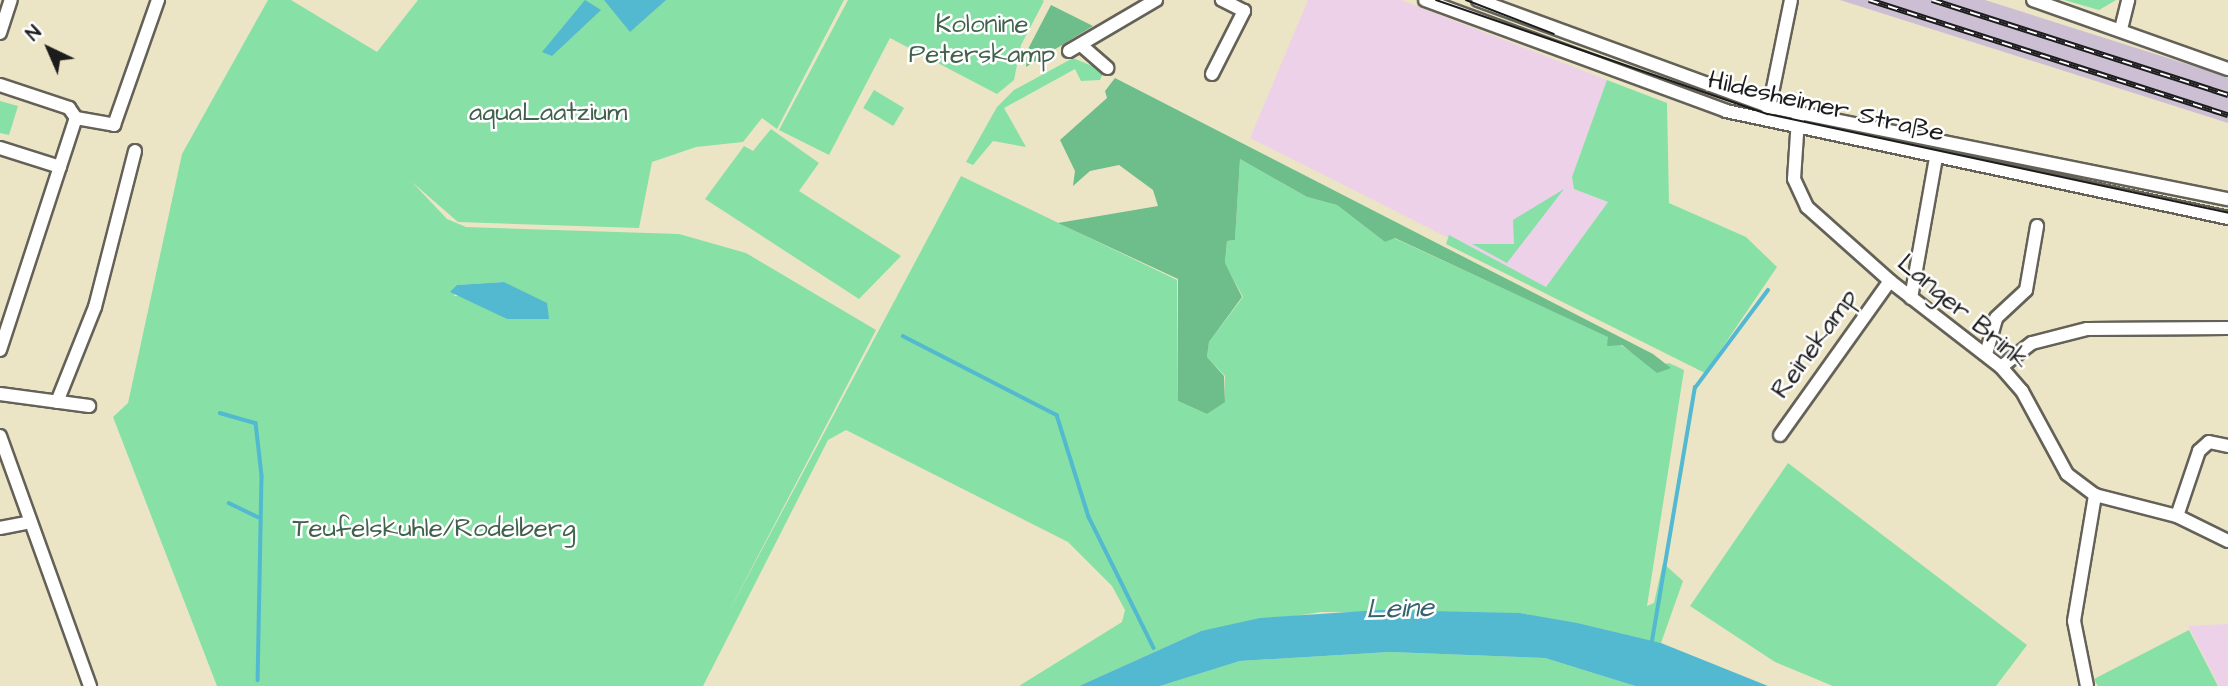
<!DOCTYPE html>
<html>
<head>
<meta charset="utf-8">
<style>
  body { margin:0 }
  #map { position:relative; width:2228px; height:686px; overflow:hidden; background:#ebe5c6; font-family:"Architects Daughter",sans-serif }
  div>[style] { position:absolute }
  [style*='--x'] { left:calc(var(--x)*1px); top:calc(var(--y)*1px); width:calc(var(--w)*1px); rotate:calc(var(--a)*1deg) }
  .built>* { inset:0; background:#edd1e9 }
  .industrial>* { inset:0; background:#ccbfd4 }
  .green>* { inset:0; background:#87e0a5; transform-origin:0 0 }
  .forest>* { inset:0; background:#6dbe8a }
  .water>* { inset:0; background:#52b9d0 }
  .stream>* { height:3.5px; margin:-1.75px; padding:0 1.75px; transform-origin:1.75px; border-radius:1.75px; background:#52b9d0 }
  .roads { filter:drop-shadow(2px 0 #646258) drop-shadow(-2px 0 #646258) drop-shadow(0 2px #646258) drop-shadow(0 -2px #646258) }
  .minor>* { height:12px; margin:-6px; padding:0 6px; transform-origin:6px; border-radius:6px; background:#fff }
  .tram>* { height:2px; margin:-1px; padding:0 1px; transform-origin:1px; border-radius:1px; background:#1c1c1c }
  .rail>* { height:6px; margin-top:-3px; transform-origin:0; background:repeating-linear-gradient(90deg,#fff 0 10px,#1c1c1c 0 20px); box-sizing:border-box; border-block:2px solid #1c1c1c }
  span { translate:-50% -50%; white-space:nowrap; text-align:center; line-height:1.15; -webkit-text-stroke:5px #fff; paint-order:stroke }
  .park-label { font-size:26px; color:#41614c }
  .street-label { font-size:26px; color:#1c1c1c }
  .water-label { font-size:28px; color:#34636d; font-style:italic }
  .north { position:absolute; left:14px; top:14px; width:70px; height:70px; -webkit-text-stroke:5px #fff; paint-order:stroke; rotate:316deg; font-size:19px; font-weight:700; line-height:28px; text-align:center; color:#1c1c1c }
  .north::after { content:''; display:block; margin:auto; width:24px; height:32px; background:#1c1c1c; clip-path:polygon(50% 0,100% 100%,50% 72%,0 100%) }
</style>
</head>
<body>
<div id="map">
  <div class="built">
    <div style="clip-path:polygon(1308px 0,1401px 0,1607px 80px,1572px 177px,1574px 189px,1608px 202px,1546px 287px,1250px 138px)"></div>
    <div style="clip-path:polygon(2228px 624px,2228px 686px,2219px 686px,2188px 626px)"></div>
  </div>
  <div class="industrial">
    <div style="clip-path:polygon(1840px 0,1985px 0,2228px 77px,2228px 123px)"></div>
  </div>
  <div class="green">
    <div style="clip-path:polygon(evenodd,268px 0,291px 0,377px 52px,418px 0,844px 0,777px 129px,762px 118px,743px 142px,696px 147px,652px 162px,639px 228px,458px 222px,412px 182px,447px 219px,466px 227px,679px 234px,746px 253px,876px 330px,725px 619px,961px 176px,1177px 280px,1178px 401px,1207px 414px,1225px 401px,1225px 376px,1207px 357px,1209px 342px,1243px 297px,1225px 264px,1227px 241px,1235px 240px,1240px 159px,1307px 197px,1337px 205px,1385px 242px,1394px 238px,1609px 337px,1653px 367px,1669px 363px,1684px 370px,1647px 606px,1654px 603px,1663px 563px,1683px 581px,1661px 643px,1520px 613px,1321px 612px,1201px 631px,1079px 686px,1019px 686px,1122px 622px,1125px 610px,1112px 586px,1068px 542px,846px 430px,828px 440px,703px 686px,217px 686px,113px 417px,128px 403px,182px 154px,268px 0,504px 282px,519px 292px,507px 319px,468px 296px,454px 296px,457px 285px,504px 282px)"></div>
    <div style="clip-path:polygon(848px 0,1042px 0,1044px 1px,1021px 45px,1014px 80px,997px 94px,890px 38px,829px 155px,779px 130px)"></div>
    <div style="clip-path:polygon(2064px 0,2116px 0,2099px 10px)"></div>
    <div style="clip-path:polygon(1073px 58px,1104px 71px,1100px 80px,1081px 81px,1075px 69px,1004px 108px,1026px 147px,993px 141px,973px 165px,966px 162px,997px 107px,1014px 90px)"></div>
    <div style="clip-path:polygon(1607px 80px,1667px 103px,1669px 203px,1746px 237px,1777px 267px,1705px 373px,1446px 244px,1449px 235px,1546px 287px,1608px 202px,1574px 189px,1572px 177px)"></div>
    <div style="left:874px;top:90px;width:35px;height:21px;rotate:31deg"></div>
    <div style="clip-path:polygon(0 101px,18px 106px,9px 135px,0 133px)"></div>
    <div style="clip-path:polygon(771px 129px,819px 163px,799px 191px,901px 256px,859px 299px,705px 199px,744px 146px,753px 151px)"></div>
    <div style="clip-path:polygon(1564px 189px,1507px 263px,1472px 244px,1514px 244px,1513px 220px)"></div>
    <div style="clip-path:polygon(1788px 463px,2027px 645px,1996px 686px,1833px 686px,1775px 662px,1690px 606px)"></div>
    <div style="clip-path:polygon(2189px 630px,2218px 686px,2098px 686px,2094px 679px)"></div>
    <div style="clip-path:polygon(1390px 652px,1545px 658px,1635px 686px,1160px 686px,1240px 661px)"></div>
  </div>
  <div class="forest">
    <div style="clip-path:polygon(1051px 5px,1093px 26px,1026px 67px,1027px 51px)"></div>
    <div style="clip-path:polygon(1115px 78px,1653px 354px,1671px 368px,1657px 373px,1622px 345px,1607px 346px,1608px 337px,1395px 238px,1385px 242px,1337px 205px,1307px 197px,1240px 159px,1235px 240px,1227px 241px,1225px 263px,1242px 297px,1209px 342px,1207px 357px,1224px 376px,1225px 402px,1207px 414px,1178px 401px,1178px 279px,1058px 223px,1158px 206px,1153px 190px,1119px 165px,1090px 171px,1073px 186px,1075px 171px,1060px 140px,1107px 98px,1105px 91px)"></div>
  </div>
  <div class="water">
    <div style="clip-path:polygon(585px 0,601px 10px,552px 56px,542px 52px)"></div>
    <div style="clip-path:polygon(604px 0,666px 0,630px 32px)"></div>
    <div style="clip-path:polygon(504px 282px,547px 303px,549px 319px,507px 319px,450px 292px,457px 285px)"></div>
    <div style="clip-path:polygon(1380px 610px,1520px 613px,1577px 623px,1661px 643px,1768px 686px,1635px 686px,1545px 658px,1390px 652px,1240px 661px,1160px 686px,1079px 686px,1201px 631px,1260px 618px)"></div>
  </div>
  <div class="stream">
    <div style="--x:903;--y:336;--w:173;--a:27.2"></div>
    <div style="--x:1057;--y:415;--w:107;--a:72.6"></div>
    <div style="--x:1089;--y:517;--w:146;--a:63.6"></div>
    <div style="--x:220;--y:413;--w:37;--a:16"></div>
    <div style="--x:256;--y:423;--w:53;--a:83.5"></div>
    <div style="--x:262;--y:476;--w:204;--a:91.1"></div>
    <div style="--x:229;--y:503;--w:32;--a:26"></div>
    <div style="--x:1652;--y:641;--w:257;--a:-80.4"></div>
    <div style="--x:1695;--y:388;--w:122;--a:-53.3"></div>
  </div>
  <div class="roads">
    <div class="minor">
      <div style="--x:1425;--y:0;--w:321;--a:20.2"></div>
      <div style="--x:1726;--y:111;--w:513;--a:12.03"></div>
      <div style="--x:1478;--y:0;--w:311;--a:20.1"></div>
      <div style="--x:1770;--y:107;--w:467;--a:11.4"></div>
      <div style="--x:2033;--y:0;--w:207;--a:19.5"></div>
      <div style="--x:2121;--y:29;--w:30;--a:-76"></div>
      <div style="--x:0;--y:33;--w:35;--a:-72"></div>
      <div style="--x:1081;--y:45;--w:35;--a:41"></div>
      <div style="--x:1069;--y:51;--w:101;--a:-30.4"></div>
      <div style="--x:1212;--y:74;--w:71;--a:-63.1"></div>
      <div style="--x:1244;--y:11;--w:25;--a:-153"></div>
      <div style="--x:0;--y:85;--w:73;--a:18.4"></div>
      <div style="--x:69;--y:108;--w:12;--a:55"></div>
      <div style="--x:76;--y:118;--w:39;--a:10"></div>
      <div style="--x:114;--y:125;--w:133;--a:-70.6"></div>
      <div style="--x:1768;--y:113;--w:115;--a:-78.5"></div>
      <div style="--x:1798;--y:119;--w:60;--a:93.8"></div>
      <div style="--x:1794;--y:179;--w:31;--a:65"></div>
      <div style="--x:1807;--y:207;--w:111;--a:41.7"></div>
      <div style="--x:1890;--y:281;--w:140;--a:37.8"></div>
      <div style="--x:2001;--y:367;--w:32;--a:49"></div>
      <div style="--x:2022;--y:391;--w:94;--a:61.5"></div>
      <div style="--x:2067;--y:474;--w:35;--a:37"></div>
      <div style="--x:2095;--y:495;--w:85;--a:14.4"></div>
      <div style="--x:2177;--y:516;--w:57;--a:26.1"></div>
      <div style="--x:0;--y:148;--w:63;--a:17.6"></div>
      <div style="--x:1911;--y:298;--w:143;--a:-79.9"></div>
      <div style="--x:0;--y:350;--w:244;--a:-71.9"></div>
      <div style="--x:1986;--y:354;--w:37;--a:-74"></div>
      <div style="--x:1996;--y:318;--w:41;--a:-43"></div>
      <div style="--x:2026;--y:290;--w:65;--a:-80.2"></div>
      <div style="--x:2001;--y:367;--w:39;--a:-38"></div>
      <div style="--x:2032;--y:343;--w:57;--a:-14.3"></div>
      <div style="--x:2087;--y:329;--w:141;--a:-0.4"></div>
      <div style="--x:0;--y:394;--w:90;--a:7.7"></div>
      <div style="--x:57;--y:402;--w:102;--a:-68.2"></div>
      <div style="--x:95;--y:307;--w:161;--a:-75.6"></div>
      <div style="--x:1780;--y:435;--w:189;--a:-54.5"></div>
      <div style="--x:0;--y:436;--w:266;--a:70.2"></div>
      <div style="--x:2177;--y:516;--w:69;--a:-71.3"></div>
      <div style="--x:2199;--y:451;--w:13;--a:-42"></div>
      <div style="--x:2209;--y:442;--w:19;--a:12"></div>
      <div style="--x:0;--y:528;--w:31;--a:-11"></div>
      <div style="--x:2087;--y:686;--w:66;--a:-101.3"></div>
      <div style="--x:2074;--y:621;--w:128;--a:-80.5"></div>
    </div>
  </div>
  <div class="tram">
    <div style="--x:1436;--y:0;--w:351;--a:19"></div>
    <div style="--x:1768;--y:114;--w:471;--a:12.1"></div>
    <div style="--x:1466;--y:0;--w:94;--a:21.1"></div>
  </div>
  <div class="rail">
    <div style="--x:1869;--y:0;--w:377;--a:17.8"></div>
    <div style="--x:1932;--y:0;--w:311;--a:17.8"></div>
  </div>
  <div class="park-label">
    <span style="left:982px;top:40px">Kolonine<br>Peterskamp</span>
    <span style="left:548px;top:113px">aquaLaatzium</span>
    <span style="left:434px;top:529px">Teufelskuhle/Rodelberg</span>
  </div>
  <div class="street-label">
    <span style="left:1826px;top:107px;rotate:13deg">Hildesheimer Straße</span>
    <span style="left:1963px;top:312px;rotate:40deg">Langer Brink</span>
    <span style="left:1815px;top:344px;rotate:-54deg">Reinekamp</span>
  </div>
  <div class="water-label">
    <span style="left:1400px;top:609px;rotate:-2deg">Leine</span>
  </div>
  <div class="north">N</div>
</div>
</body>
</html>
